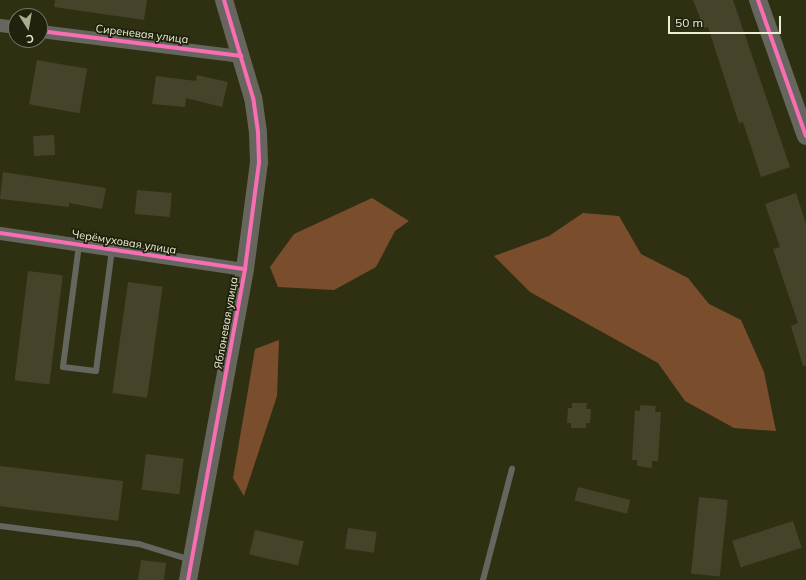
<!DOCTYPE html>
<html>
<head>
<meta charset="utf-8">
<style>
  body { margin:0 }
  #map { position:relative; width:806px; height:580px; overflow:hidden; background:#2e3011; font-family:Mulish,sans-serif }
  div>[style] { position:absolute }
  [style*='--x'] { left:calc(var(--x)*1px); top:calc(var(--y)*1px); width:calc(var(--w)*1px); rotate:calc(var(--a)*1deg) }
  .green>* { inset:0; background:#7a4d2c }
  .building>* { inset:0; background:#46432b; transform-origin:0 0 }
  .lane>* { height:6px; margin:-3px; padding:0 3px; transform-origin:3px; border-radius:3px; background:#656660 }
  .street>* { height:13px; margin:-6.5px; padding:0 6.5px; transform-origin:6.5px; border-radius:6.5px; background:#656660 }
  .secondary>* { height:18px; margin:-9px; padding:0 9px; transform-origin:9px; border-radius:9px; background:#66665f }
  .cycleway>* { height:4px; margin:-2px; padding:0 2px; transform-origin:2px; border-radius:2px; background:#f96db3 }
  span { translate:-50% -50%; white-space:nowrap; text-align:center; line-height:1.15; -webkit-text-stroke:3.5px #21220d; paint-order:stroke }
  .street-label { font-size:11px; color:#ebeed2 }
  .north { position:absolute; left:8px; top:8px; width:40px; height:40px; box-sizing:border-box; background:#21220d; border:1px solid #72745c; border-radius:50%; rotate:169deg; font-size:11px; font-weight:700; line-height:16px; text-align:center; color:#ebeed2 }
  .north::after { content:''; display:block; margin:auto; width:14px; height:18px; background:#a9ac8e; clip-path:polygon(50% 0,100% 100%,50% 72%,0 100%) }
  .scale { position:absolute; left:668px; top:16px; width:113px; height:18px; box-sizing:border-box; border:2px solid #ebeed2; border-top:0; padding-left:5px; font-size:12px; line-height:14px; white-space:nowrap; color:#ebeed2; -webkit-text-stroke:3px #21220d; paint-order:stroke }
</style>
</head>
<body>
<div id="map">
  <div class="green">
    <div style="clip-path:polygon(372px 198px,409px 221px,395px 231px,376px 267px,334px 290px,278px 287px,270px 267px,294px 234px)"></div>
    <div style="clip-path:polygon(583px 213px,619px 216px,641px 254px,688px 278px,709px 304px,741px 320px,764px 372px,776px 431px,734px 428px,685px 401px,658px 363px,530px 292px,494px 256px,549px 236px)"></div>
    <div style="clip-path:polygon(279px 340px,277px 396px,244px 496px,233px 478px,255px 349px)"></div>
  </div>
  <div class="building">
    <div style="clip-path:polygon(55px 0,147px 0,144px 20px,54px 7px)"></div>
    <div style="clip-path:polygon(693px 0,733px 0,790px 167px,761px 177px,743px 122px,739px 123px,708px 27px,704px 28px)"></div>
    <div style="left:37px;top:60px;width:51px;height:45px;rotate:10deg"></div>
    <div style="clip-path:polygon(197px 75px,228px 82px,222px 107px,186px 98px,185px 107px,152px 104px,156px 76px,196px 81px)"></div>
    <div style="left:54px;top:135px;width:20px;height:21px;rotate:87deg"></div>
    <div style="clip-path:polygon(3px 172px,106px 188px,102px 209px,69px 203px,69px 207px,0 199px)"></div>
    <div style="left:137px;top:190px;width:35px;height:24px;rotate:5deg"></div>
    <div style="clip-path:polygon(796px 193px,806px 224px,806px 366px,803px 366px,791px 326px,798px 323px,773px 249px,780px 247px,765px 204px)"></div>
    <div style="left:28px;top:271px;width:35px;height:110px;rotate:7deg"></div>
    <div style="left:128px;top:282px;width:35px;height:112px;rotate:8deg"></div>
    <div style="clip-path:polygon(572px 403px,587px 403px,586px 409px,591px 409px,590px 423px,586px 423px,586px 428px,571px 428px,571px 423px,567px 423px,568px 408px,572px 408px)"></div>
    <div style="clip-path:polygon(640px 405px,656px 406px,655px 412px,661px 412px,658px 461px,652px 461px,652px 468px,637px 466px,637px 460px,632px 460px,635px 410px,640px 411px)"></div>
    <div style="left:146px;top:454px;width:38px;height:36px;rotate:7deg"></div>
    <div style="left:0;top:466px;width:124px;height:40px;rotate:7deg"></div>
    <div style="left:578px;top:487px;width:54px;height:14px;rotate:14deg"></div>
    <div style="left:699px;top:497px;width:29px;height:77px;rotate:6deg"></div>
    <div style="left:793px;top:521px;width:28px;height:64px;rotate:72deg"></div>
    <div style="left:348px;top:528px;width:29px;height:21px;rotate:8deg"></div>
    <div style="left:255px;top:530px;width:50px;height:25px;rotate:13deg"></div>
    <div style="clip-path:polygon(141px 560px,166px 563px,164px 580px,138px 580px)"></div>
  </div>
  <div class="lane">
    <div style="--x:79;--y:245;--w:123;--a:97.5"></div>
    <div style="--x:63;--y:367;--w:33;--a:7"></div>
    <div style="--x:96;--y:371;--w:122;--a:-82.5"></div>
    <div style="--x:0;--y:526;--w:140;--a:7.4"></div>
    <div style="--x:139;--y:544;--w:54;--a:17.1"></div>
    <div style="--x:483;--y:580;--w:115;--a:-75.4"></div>
  </div>
  <div class="street">
    <div style="--x:0;--y:25;--w:16;--a:7"></div>
    <div style="--x:40;--y:31;--w:203;--a:7.1"></div>
    <div style="--x:0;--y:233;--w:248;--a:8.4"></div>
  </div>
  <div class="secondary">
    <div style="--x:758;--y:0;--w:144;--a:70.6"></div>
    <div style="--x:188;--y:580;--w:316;--a:-79.6"></div>
    <div style="--x:245;--y:269;--w:108;--a:-82.5"></div>
    <div style="--x:259;--y:162;--w:30;--a:-92"></div>
    <div style="--x:258;--y:132;--w:34;--a:-98"></div>
    <div style="--x:253;--y:98;--w:102;--a:-106.5"></div>
  </div>
  <div class="cycleway">
    <div style="--x:758;--y:0;--w:144;--a:70.6"></div>
    <div style="--x:40;--y:31;--w:203;--a:7.1"></div>
    <div style="--x:0;--y:233;--w:248;--a:8.4"></div>
    <div style="--x:188;--y:580;--w:316;--a:-79.6"></div>
    <div style="--x:245;--y:269;--w:108;--a:-82.5"></div>
    <div style="--x:259;--y:162;--w:30;--a:-92"></div>
    <div style="--x:258;--y:132;--w:34;--a:-98"></div>
    <div style="--x:253;--y:98;--w:102;--a:-106.5"></div>
  </div>
  <div class="street-label">
    <span style="left:142px;top:34px;rotate:7deg">Сиреневая улица</span>
    <span style="left:124px;top:242px;rotate:9deg">Черёмуховая улица</span>
    <span style="left:226px;top:323px;rotate:-80deg">Яблоневая улица</span>
  </div>
  <div class="north">С</div>
  <div class="scale">50 m</div>
</div>
</body>
</html>
